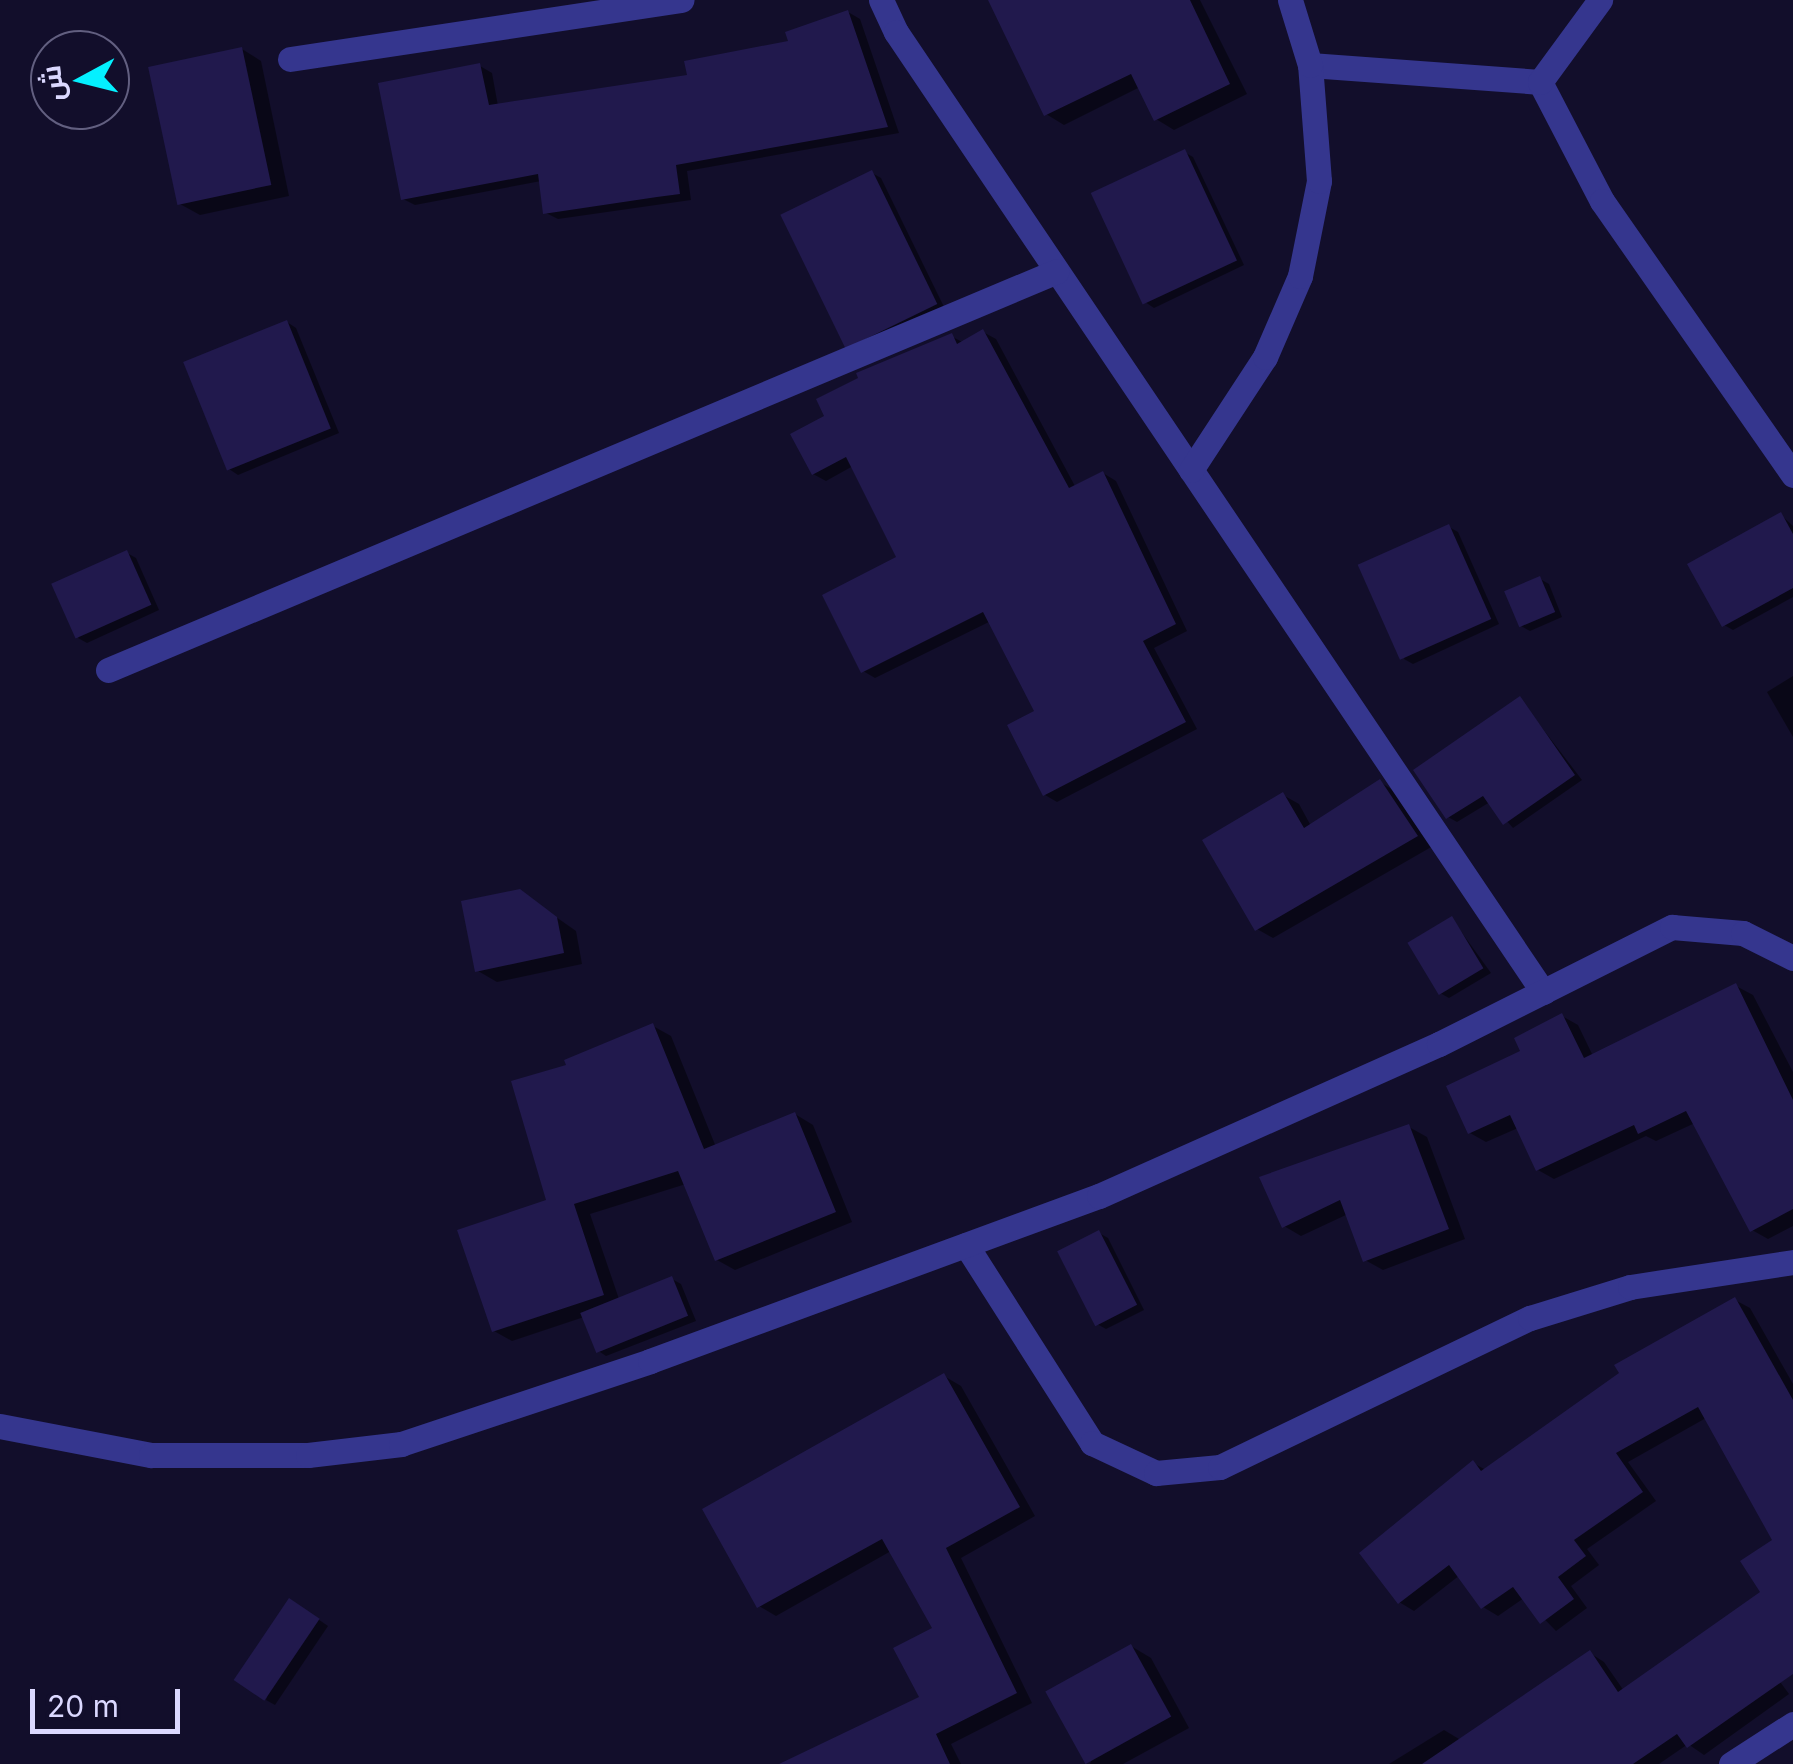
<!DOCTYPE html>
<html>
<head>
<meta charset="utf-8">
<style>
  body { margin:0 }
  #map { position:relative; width:1793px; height:1764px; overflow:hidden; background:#120e2b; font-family:Inter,Cairo,sans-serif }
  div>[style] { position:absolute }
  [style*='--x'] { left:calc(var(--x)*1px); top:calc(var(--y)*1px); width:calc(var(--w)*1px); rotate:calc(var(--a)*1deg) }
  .shadow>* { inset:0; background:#0007 }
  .building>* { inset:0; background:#21194d; transform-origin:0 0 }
  .minor>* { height:25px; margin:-12.5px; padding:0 12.5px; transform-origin:12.5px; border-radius:12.5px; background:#35368e }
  span { translate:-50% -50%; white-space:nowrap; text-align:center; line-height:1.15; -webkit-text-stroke:8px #120e2b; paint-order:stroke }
  .north { position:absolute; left:30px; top:30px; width:100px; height:100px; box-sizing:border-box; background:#120e2b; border:2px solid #625f80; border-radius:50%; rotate:263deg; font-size:28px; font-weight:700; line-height:40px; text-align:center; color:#dbd8ff }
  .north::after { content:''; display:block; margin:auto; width:35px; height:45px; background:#04f0ff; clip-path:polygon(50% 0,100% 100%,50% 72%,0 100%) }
  .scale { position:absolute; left:30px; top:1689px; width:150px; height:45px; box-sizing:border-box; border:5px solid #dbd8ff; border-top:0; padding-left:12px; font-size:30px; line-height:35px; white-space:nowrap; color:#dbd8ff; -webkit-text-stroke:8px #120e2b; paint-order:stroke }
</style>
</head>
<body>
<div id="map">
  <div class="shadow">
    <div style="clip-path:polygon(993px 0,1200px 0,1247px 94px,1174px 130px,1156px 119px,1140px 87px,1064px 125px,1046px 114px)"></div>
    <div style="clip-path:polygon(848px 12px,860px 19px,899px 133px,687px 171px,691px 200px,558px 219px,546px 213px,541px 181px,415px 205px,403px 199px,480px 66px,492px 73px,498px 106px,690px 78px,791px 43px)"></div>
    <div style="clip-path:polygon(242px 49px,261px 61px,289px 196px,200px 215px,180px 204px)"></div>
    <div style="clip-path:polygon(1184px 152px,1193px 157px,1244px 265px,1154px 308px,1145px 302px)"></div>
    <div style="clip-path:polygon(872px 173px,881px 178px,945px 309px,853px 347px,844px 342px)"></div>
    <div style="clip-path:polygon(287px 322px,296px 328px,339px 433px,238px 475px,229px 469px)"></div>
    <div style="clip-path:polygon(983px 332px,996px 339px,1076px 488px,1103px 473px,1116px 481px,1187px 631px,1154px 648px,1197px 729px,1057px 802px,1045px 795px,1037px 712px,991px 621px,875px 678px,863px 671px,900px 558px,853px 466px,826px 481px,813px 474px,828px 417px,951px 336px,964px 343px)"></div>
    <div style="clip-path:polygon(1781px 515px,1793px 526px,1793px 597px,1733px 630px,1724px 625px)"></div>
    <div style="clip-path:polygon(1449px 527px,1458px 532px,1499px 624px,1413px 664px,1404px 659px)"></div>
    <div style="clip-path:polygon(127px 553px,136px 558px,159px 610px,87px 643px,78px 638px)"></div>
    <div style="clip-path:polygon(1540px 579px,1549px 584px,1562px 617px,1530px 631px,1521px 626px)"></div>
    <div style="clip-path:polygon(1793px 676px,1793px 737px,1767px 692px)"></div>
    <div style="clip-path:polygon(1520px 699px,1582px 780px,1513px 828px,1490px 802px,1457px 822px,1448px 817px)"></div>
    <div style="clip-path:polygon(1380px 782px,1396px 792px,1433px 846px,1273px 938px,1257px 929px,1283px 795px,1299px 804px,1311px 826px)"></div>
    <div style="clip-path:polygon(519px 891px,576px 931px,582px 964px,497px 982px,478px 971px)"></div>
    <div style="clip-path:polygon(1452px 919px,1491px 973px,1449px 998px,1440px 993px)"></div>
    <div style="clip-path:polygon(1736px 986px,1753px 995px,1793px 1072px,1793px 1226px,1768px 1239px,1752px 1230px,1695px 1123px,1656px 1141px,1646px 1136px,1554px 1179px,1538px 1170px,1518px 1128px,1486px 1142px,1470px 1133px,1524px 1052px,1562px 1016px,1578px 1025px,1593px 1056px)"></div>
    <div style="clip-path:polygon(653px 1026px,671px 1036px,716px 1147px,795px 1114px,813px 1125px,852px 1222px,735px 1270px,717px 1260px,686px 1184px,590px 1214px,619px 1299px,672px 1279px,681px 1284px,696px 1321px,606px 1356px,597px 1350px,584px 1317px,512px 1341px,494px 1331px,549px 1201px,570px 1066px)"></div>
    <div style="clip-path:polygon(1409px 1127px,1427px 1137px,1465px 1239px,1383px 1270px,1365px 1260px,1348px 1214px,1301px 1236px,1284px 1226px)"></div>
    <div style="clip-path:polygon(1099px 1233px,1108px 1238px,1144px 1310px,1106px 1329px,1097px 1324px)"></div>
    <div style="clip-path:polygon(1735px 1300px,1750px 1308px,1793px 1384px,1793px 1669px,1778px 1679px,1789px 1694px,1704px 1755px,1688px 1744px,1659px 1764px,1556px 1764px,1590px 1653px,1604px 1662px,1624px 1691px,1763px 1592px,1775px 1541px,1706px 1418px,1628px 1462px,1656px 1501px,1587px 1549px,1599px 1565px,1571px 1586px,1587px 1608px,1556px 1631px,1524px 1598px,1498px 1616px,1483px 1607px,1460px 1575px,1414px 1611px,1399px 1602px,1473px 1463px,1486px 1470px)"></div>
    <div style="clip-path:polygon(944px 1376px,961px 1386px,1035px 1516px,961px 1558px,1032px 1703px,951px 1744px,961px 1764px,785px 1764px,922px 1698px,935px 1630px,891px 1551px,776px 1616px,759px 1606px)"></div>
    <div style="clip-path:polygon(299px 1606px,328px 1626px,275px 1705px,266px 1700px)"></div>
    <div style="clip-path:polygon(1131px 1646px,1151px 1658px,1189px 1728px,1123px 1764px,1090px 1764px)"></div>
    <div style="clip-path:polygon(1444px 1730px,1459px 1739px,1475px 1764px,1389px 1764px)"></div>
  </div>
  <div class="building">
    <div style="clip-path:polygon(988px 0,1190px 0,1230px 84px,1154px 121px,1131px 74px,1044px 116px)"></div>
    <div style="clip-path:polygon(848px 10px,888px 127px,676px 165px,680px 194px,657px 197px,543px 214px,538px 174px,401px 200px,378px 83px,480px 63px,489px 105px,687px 75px,684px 61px,788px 41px,785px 32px)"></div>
    <div style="left:242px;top:47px;width:141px;height:96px;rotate:78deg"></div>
    <div style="left:1185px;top:149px;width:123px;height:104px;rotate:65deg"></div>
    <div style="left:872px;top:170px;width:149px;height:102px;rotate:64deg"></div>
    <div style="left:287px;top:320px;width:117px;height:112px;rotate:68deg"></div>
    <div style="clip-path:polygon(983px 329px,1069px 488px,1103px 471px,1176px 624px,1143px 641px,1186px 722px,1043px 796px,1007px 725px,1034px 711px,983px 612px,861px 673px,822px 595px,896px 557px,846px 457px,812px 475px,790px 434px,824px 416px,816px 399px,858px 378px,856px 373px,952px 333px,957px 344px)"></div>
    <div style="clip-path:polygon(1781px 512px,1793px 534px,1793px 588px,1722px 627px,1687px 564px)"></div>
    <div style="left:1449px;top:524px;width:104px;height:100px;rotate:66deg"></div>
    <div style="left:127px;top:550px;width:60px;height:83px;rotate:66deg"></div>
    <div style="left:1540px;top:576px;width:39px;height:39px;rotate:67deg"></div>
    <div style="clip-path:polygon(1520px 696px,1575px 775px,1503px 825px,1483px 796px,1446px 819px,1413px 770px)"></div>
    <div style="clip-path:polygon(1380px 779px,1418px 836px,1255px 931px,1202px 840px,1283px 792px,1304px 828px)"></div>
    <div style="clip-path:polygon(520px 889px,557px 917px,564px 953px,475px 972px,461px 901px)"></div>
    <div style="left:1452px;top:916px;width:61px;height:52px;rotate:59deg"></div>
    <div style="clip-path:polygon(1736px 983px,1793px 1100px,1793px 1209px,1750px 1232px,1686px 1111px,1638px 1134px,1634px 1125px,1536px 1171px,1510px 1115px,1468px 1134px,1446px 1086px,1520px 1051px,1514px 1038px,1562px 1013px,1584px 1058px)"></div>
    <div style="clip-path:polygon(653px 1023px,704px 1149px,795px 1112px,836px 1212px,715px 1261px,678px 1171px,574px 1204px,604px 1295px,492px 1332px,457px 1230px,546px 1200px,511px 1081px,566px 1065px,564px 1060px)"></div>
    <div style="clip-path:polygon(1409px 1124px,1449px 1229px,1363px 1262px,1340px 1200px,1282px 1228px,1259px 1177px)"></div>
    <div style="left:1099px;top:1230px;width:84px;height:47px;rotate:63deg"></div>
    <div style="left:672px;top:1276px;width:43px;height:99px;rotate:68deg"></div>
    <div style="clip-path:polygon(1735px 1297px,1793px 1400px,1793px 1674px,1687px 1748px,1677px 1734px,1633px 1764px,1422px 1764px,1590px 1650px,1618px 1692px,1760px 1592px,1740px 1561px,1772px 1540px,1698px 1407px,1616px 1453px,1643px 1492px,1574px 1540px,1586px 1556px,1558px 1577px,1574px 1599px,1540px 1624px,1513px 1587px,1481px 1609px,1449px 1565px,1398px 1604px,1359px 1553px,1473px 1460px,1481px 1471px,1619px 1373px,1614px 1365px)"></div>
    <div style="clip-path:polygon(944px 1373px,1020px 1507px,946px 1548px,1017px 1693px,936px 1734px,950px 1764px,779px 1764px,919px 1697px,893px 1648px,932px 1628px,882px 1539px,757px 1608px,702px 1509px)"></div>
    <div style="left:289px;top:1598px;width:37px;height:99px;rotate:34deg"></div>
    <div style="left:1131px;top:1644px;width:83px;height:98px;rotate:61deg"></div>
  </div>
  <div class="minor">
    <div style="--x:881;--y:0;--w:35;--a:65"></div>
    <div style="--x:896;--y:32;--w:1158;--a:56.02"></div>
    <div style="--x:290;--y:59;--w:396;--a:-8.6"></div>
    <div style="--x:1310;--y:65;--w:231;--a:4.2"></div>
    <div style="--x:1540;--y:82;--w:134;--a:62.5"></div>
    <div style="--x:1602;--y:201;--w:334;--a:55.1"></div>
    <div style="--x:1540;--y:82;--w:102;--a:-53.8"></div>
    <div style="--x:1191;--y:470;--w:135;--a:-56.8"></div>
    <div style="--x:1265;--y:357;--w:88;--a:-66.6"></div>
    <div style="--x:1300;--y:276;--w:97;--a:-78.7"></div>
    <div style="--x:1319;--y:181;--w:116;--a:-94.4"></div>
    <div style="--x:1310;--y:65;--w:68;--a:-107.1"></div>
    <div style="--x:108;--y:670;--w:1029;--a:-22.8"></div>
    <div style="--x:966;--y:1245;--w:235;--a:57.5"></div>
    <div style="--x:1092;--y:1443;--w:71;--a:25.1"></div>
    <div style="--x:1156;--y:1473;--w:64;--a:-5.4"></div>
    <div style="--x:1220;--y:1467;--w:344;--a:-25.7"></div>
    <div style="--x:1530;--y:1318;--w:105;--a:-17.2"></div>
    <div style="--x:1630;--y:1287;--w:165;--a:-8.7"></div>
    <div style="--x:0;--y:1426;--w:154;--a:10.9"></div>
    <div style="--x:151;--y:1455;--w:157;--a:0"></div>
    <div style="--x:308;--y:1455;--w:94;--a:-6.7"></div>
    <div style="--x:401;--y:1444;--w:262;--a:-18.4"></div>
    <div style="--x:650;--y:1361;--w:478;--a:-20.2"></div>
    <div style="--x:1099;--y:1196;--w:372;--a:-24.1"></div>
    <div style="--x:1439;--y:1044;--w:261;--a:-26.7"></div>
    <div style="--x:1672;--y:927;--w:71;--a:4.8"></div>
    <div style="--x:1743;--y:933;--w:56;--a:26.6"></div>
    <div style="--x:1731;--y:1764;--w:74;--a:-32.8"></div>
  </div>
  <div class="north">ش</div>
  <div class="scale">20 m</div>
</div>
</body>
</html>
